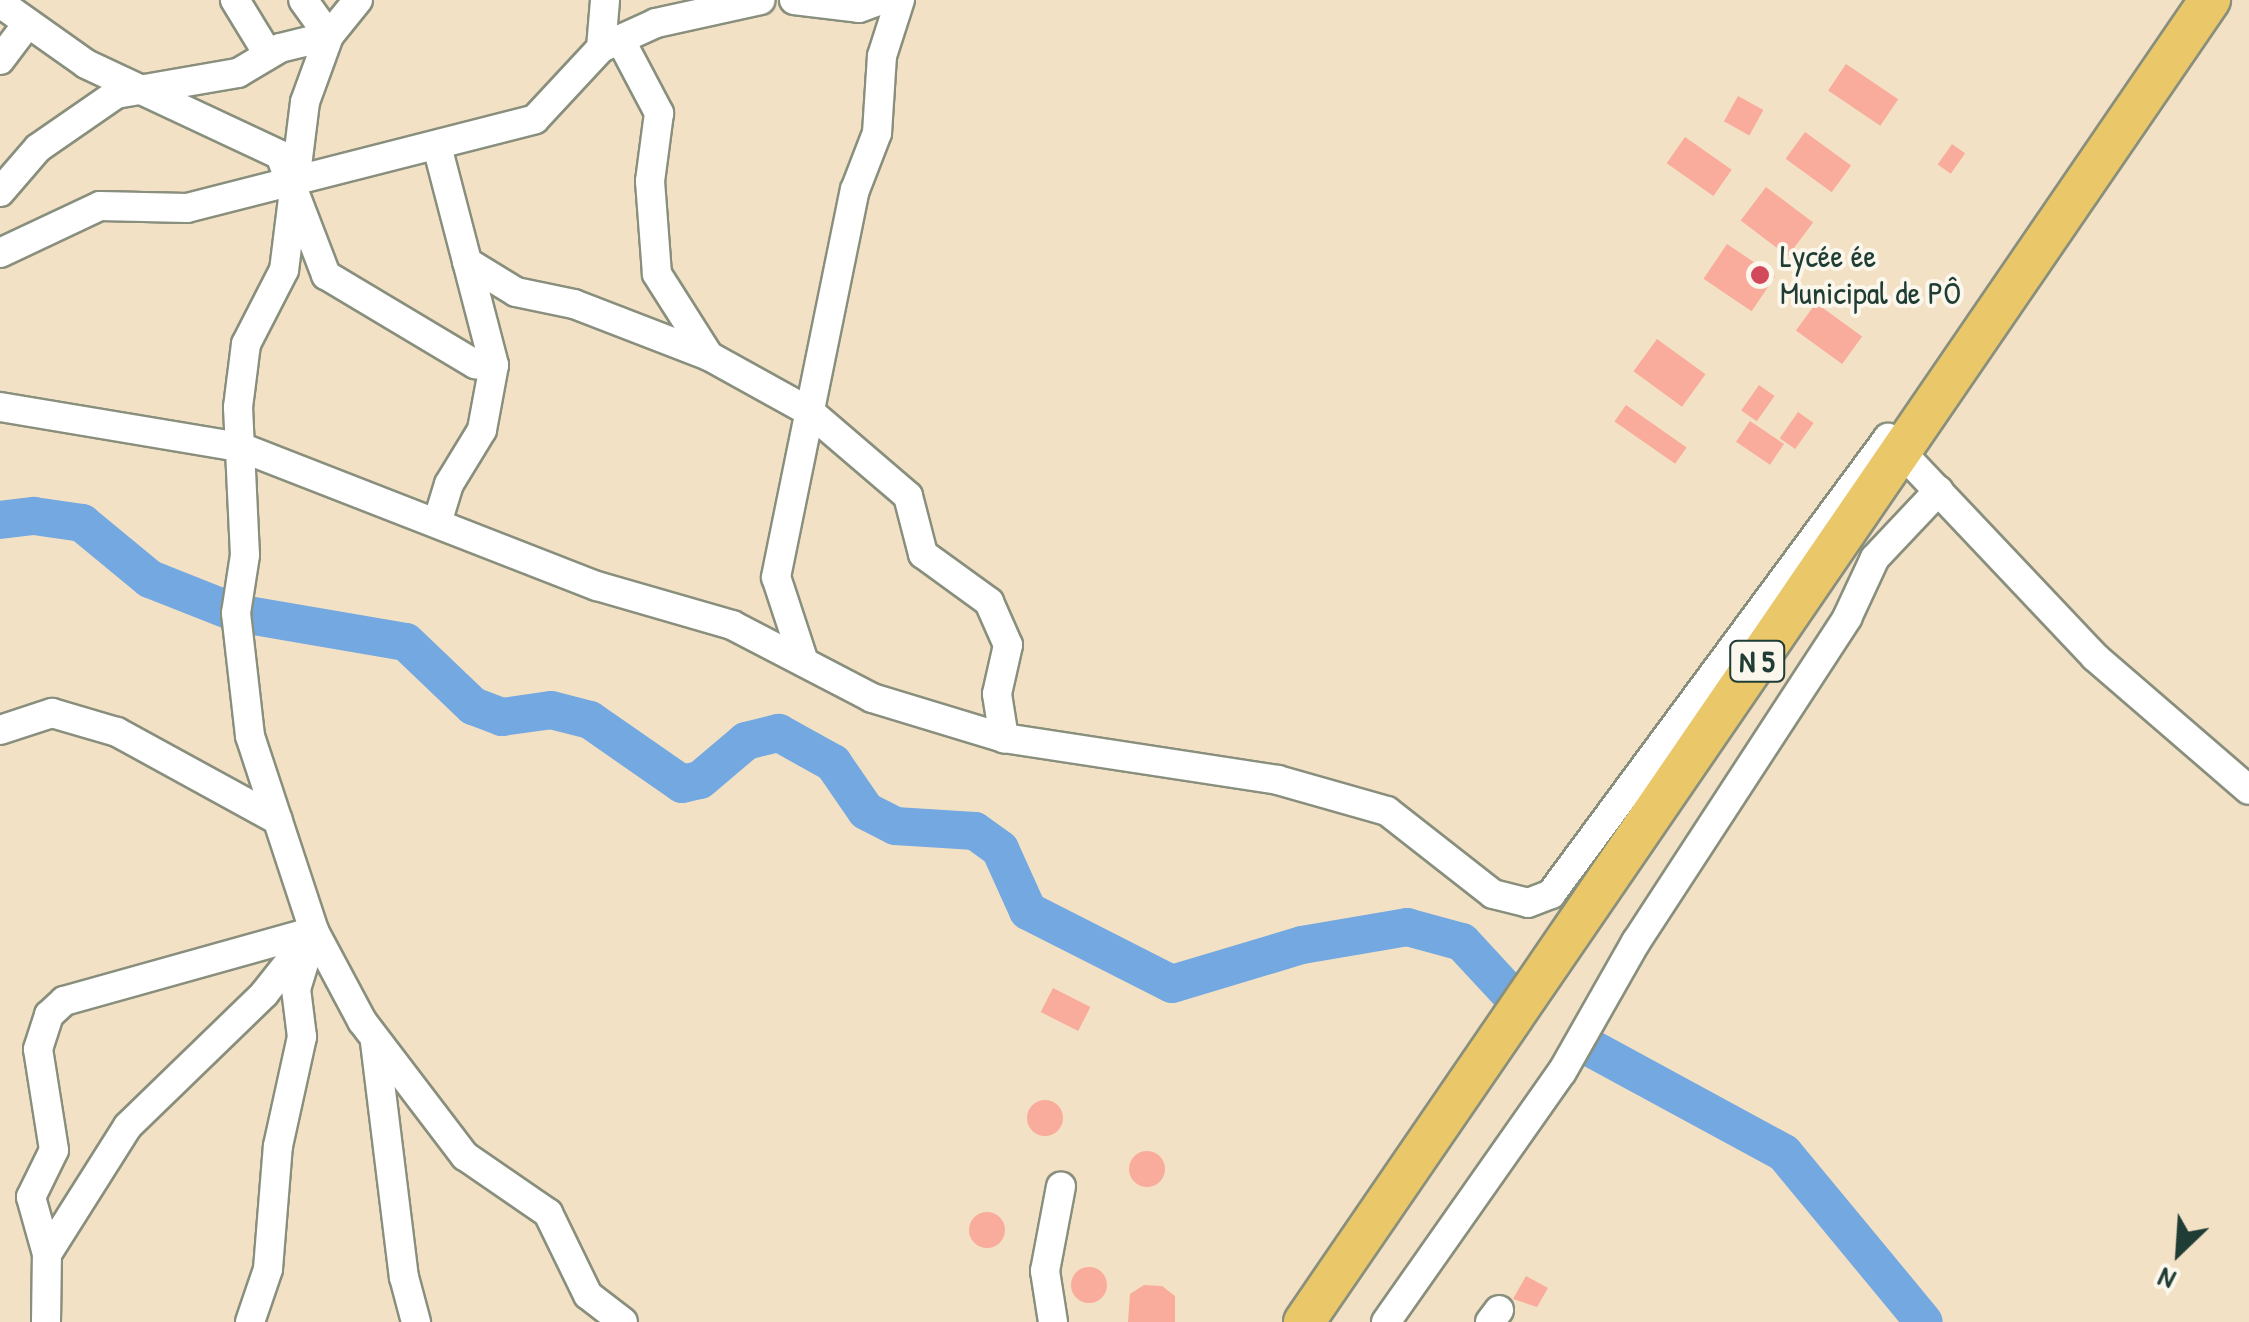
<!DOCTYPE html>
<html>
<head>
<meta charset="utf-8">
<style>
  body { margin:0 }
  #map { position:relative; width:2249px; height:1322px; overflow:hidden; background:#f3e1c6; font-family:"Patrick Hand",sans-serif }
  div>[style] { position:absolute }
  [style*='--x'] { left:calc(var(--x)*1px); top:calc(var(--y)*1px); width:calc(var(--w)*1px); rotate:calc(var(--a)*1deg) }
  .river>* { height:38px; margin:-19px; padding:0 19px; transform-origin:19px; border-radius:19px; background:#73a8e0 }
  .building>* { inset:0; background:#f9ac9b; transform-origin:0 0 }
  .round { border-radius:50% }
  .roads { filter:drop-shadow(2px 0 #898f7d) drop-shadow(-2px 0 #898f7d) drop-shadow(0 2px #898f7d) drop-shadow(0 -2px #898f7d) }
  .minor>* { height:28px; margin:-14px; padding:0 14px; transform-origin:14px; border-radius:14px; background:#fff }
  .highway>* { height:40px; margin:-20px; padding:0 20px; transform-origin:20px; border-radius:20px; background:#eac769 }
  .dots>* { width:28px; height:28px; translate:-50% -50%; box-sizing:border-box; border:5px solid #fbf7ec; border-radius:50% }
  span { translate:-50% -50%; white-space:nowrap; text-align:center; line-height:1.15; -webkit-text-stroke:8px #fbf7ec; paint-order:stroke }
  .shield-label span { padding:2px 8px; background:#fbf7ec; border:2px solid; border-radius:8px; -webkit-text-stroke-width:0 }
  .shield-label { font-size:30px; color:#1f3d34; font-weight:700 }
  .poi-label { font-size:32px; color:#1f3d34 }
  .left { translate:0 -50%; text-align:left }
  .north { position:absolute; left:2129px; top:1202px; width:100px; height:100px; -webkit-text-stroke:8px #fbf7ec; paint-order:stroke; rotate:205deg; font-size:28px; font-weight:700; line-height:40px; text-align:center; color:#1f3d34 }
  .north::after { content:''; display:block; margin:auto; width:35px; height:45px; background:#1f3d34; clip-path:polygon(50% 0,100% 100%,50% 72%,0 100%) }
</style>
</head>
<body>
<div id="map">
  <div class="river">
    <div style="--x:0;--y:520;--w:34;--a:-7"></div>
    <div style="--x:34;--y:516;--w:49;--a:8.3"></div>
    <div style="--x:82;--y:523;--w:88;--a:39.5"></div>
    <div style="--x:150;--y:579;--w:92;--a:21.6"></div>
    <div style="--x:236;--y:613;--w:172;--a:9.7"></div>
    <div style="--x:406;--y:642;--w:93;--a:43.7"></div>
    <div style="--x:473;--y:706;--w:31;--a:21"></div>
    <div style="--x:502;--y:717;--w:49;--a:-8.1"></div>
    <div style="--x:551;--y:710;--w:40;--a:14.4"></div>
    <div style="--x:590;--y:720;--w:112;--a:34.8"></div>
    <div style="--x:682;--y:784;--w:18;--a:-13"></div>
    <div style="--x:700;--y:780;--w:60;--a:-40.3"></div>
    <div style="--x:746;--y:741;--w:34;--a:-14"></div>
    <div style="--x:779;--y:733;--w:62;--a:29.1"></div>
    <div style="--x:833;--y:763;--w:58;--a:55.5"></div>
    <div style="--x:866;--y:811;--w:33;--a:27"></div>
    <div style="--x:895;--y:826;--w:80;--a:3.6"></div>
    <div style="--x:975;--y:831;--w:31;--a:36"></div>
    <div style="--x:1000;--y:849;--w:68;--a:65.7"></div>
    <div style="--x:1028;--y:911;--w:161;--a:26.9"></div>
    <div style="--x:1172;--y:984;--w:136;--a:-16.7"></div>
    <div style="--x:1302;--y:945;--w:107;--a:-9.7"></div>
    <div style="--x:1407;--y:927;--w:57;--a:15.3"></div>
    <div style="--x:1462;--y:942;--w:72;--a:47.2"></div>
    <div style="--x:1587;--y:1046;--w:224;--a:28.5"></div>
    <div style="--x:1784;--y:1153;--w:219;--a:50.4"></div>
  </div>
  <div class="building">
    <div style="left:1846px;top:64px;width:63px;height:32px;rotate:34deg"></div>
    <div style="left:1738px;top:96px;width:29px;height:29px;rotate:29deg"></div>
    <div style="left:1805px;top:132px;width:57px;height:33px;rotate:36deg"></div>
    <div style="left:1685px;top:137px;width:57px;height:32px;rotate:35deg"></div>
    <div style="left:1952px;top:144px;width:16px;height:25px;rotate:35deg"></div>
    <div style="left:1766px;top:187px;width:59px;height:42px;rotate:37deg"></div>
    <div style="left:1727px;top:244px;width:58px;height:42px;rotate:34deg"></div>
    <div style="left:1816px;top:303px;width:57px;height:34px;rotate:36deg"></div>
    <div style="left:1657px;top:339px;width:60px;height:40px;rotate:36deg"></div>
    <div style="left:1759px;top:385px;width:19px;height:31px;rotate:35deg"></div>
    <div style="left:1626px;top:405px;width:74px;height:20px;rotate:35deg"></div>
    <div style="left:1798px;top:412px;width:19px;height:32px;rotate:35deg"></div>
    <div style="left:1750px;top:421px;width:41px;height:25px;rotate:34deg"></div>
    <div style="left:1053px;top:988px;width:42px;height:27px;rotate:27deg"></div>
    <div class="round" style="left:1027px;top:1100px;width:36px;height:36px"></div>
    <div class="round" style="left:1129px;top:1151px;width:36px;height:36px"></div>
    <div class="round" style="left:969px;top:1212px;width:36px;height:36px"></div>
    <div class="round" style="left:1071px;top:1267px;width:36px;height:36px"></div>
    <div style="clip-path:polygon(1526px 1276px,1548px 1288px,1537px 1307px,1513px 1299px)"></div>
    <div style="clip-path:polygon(1144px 1285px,1162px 1286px,1175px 1296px,1175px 1322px,1128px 1322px,1130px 1294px)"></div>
  </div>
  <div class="roads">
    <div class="minor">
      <div style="--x:235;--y:0;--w:63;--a:58.6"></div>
      <div style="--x:358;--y:0;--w:46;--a:128.9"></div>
      <div style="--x:329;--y:36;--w:70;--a:110"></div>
      <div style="--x:305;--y:102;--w:169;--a:97.1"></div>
      <div style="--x:284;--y:270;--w:83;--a:117.2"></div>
      <div style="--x:246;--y:344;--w:64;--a:97.2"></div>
      <div style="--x:238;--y:407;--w:148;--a:87.3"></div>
      <div style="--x:245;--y:555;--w:59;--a:98.8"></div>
      <div style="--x:236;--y:613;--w:124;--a:83.5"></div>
      <div style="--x:250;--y:736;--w:205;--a:71.8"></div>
      <div style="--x:314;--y:931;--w:102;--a:61.9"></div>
      <div style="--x:362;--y:1021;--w:170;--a:52.7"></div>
      <div style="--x:465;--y:1156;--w:101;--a:34.5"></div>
      <div style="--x:548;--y:1213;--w:91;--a:64"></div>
      <div style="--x:588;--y:1295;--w:44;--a:37.6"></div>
      <div style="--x:794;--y:0;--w:65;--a:7"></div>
      <div style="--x:859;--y:8;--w:23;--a:-20"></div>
      <div style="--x:0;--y:3;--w:105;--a:35.3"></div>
      <div style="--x:86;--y:64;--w:214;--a:25.1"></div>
      <div style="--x:280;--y:155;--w:129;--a:69"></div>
      <div style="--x:326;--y:275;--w:174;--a:30.9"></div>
      <div style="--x:475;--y:364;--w:19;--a:3"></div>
      <div style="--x:620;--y:39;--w:84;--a:62.2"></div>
      <div style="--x:659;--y:113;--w:69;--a:97.5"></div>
      <div style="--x:650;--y:181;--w:93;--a:85.7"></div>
      <div style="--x:657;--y:274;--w:97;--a:57.6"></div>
      <div style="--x:601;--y:48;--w:48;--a:-85.2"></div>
      <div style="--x:0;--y:60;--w:46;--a:-52.9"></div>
      <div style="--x:437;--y:146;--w:226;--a:75.4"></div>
      <div style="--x:494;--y:365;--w:66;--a:100.5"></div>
      <div style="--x:482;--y:430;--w:63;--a:121.4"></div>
      <div style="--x:449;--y:484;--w:41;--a:107.1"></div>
      <div style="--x:0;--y:192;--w:58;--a:-49.2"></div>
      <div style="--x:38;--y:148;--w:95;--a:-34.7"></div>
      <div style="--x:116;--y:94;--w:124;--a:-9.8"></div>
      <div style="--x:238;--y:73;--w:49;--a:-30.8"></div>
      <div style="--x:280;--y:48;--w:50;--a:-13.8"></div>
      <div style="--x:329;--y:36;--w:44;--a:-125.8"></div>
      <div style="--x:0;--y:253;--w:110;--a:-25.2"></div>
      <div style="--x:100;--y:206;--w:87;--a:1.3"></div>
      <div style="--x:187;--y:208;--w:359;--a:-14.3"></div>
      <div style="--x:535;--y:119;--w:97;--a:-47.1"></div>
      <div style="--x:601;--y:48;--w:60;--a:-24.4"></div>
      <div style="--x:656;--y:23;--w:107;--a:-12.4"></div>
      <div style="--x:467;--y:262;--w:57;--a:31.5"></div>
      <div style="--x:516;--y:292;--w:59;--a:11.7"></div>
      <div style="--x:574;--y:304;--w:145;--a:21.1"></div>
      <div style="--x:709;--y:356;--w:115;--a:29"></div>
      <div style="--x:810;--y:412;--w:129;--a:40.6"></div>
      <div style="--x:908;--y:496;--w:60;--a:75.5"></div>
      <div style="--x:923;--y:554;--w:82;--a:36"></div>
      <div style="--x:989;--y:602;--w:47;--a:66.2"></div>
      <div style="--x:1008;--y:645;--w:50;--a:102.7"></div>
      <div style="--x:997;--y:694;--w:45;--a:81"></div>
      <div style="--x:0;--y:407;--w:243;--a:9.5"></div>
      <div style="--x:240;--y:447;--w:383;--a:21.3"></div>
      <div style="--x:597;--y:586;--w:141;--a:16.1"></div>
      <div style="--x:732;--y:625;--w:158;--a:27.5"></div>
      <div style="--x:872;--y:698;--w:138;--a:16.9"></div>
      <div style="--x:1004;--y:738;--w:277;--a:8.7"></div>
      <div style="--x:1278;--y:780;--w:113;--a:15.9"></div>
      <div style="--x:1387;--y:811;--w:135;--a:38.1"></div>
      <div style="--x:1493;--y:894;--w:36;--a:14"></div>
      <div style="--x:1528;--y:903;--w:25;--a:-21"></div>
      <div style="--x:1551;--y:894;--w:567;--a:-53.53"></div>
      <div style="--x:1888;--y:438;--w:301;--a:46.6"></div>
      <div style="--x:2095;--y:657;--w:203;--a:40.8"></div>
      <div style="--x:804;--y:662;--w:89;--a:-108.2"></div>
      <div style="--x:776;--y:577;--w:395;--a:-78.5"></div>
      <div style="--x:855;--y:190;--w:61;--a:-68.9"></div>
      <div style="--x:877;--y:133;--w:77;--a:-86.3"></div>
      <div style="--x:882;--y:56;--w:59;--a:-72.2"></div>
      <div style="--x:0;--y:730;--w:55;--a:-18.1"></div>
      <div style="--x:52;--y:713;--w:68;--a:16.3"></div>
      <div style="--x:117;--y:732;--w:183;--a:28.7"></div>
      <div style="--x:375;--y:1042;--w:237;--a:83"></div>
      <div style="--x:404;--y:1277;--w:47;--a:75.1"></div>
      <div style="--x:47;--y:1254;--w:59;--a:-105.7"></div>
      <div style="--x:31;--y:1197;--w:52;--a:-63.9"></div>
      <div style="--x:54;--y:1150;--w:102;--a:-99"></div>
      <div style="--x:38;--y:1049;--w:36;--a:-72"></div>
      <div style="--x:49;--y:1015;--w:21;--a:-43"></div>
      <div style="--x:64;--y:1001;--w:260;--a:-15.6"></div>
      <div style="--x:46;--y:1322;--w:68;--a:-89.2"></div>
      <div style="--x:47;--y:1254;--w:151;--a:-57.7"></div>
      <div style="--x:128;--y:1126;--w:190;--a:-44.1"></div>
      <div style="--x:264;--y:994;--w:80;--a:-51.6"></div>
      <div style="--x:250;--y:1322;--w:56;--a:-71.2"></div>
      <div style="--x:268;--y:1269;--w:123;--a:-85.4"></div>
      <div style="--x:278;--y:1146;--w:112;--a:-77.6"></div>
      <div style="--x:302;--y:1037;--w:48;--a:-97.1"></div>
      <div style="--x:296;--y:989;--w:44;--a:-72.8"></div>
      <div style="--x:1053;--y:1322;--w:52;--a:-98.9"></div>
      <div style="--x:1045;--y:1271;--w:86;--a:-79.3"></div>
      <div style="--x:1386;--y:1322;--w:306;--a:-54.9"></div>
      <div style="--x:1562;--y:1072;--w:150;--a:-60.4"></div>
      <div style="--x:1636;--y:942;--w:387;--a:-56.9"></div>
      <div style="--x:1847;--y:618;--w:66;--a:-65"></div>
      <div style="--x:1875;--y:558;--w:93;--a:-46.7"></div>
      <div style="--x:1490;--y:1322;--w:15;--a:-53"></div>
    </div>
    <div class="highway">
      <div style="--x:1304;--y:1322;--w:1603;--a:-55.58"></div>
    </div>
  </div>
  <div class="dots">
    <div style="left:1760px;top:275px;background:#d1495b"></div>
  </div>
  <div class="shield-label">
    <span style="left:1757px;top:661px">N 5</span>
  </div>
  <div class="poi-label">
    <span class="left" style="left:1780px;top:275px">Lycée ée<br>Municipal de PÔ</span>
  </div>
  <div class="north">N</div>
</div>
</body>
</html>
